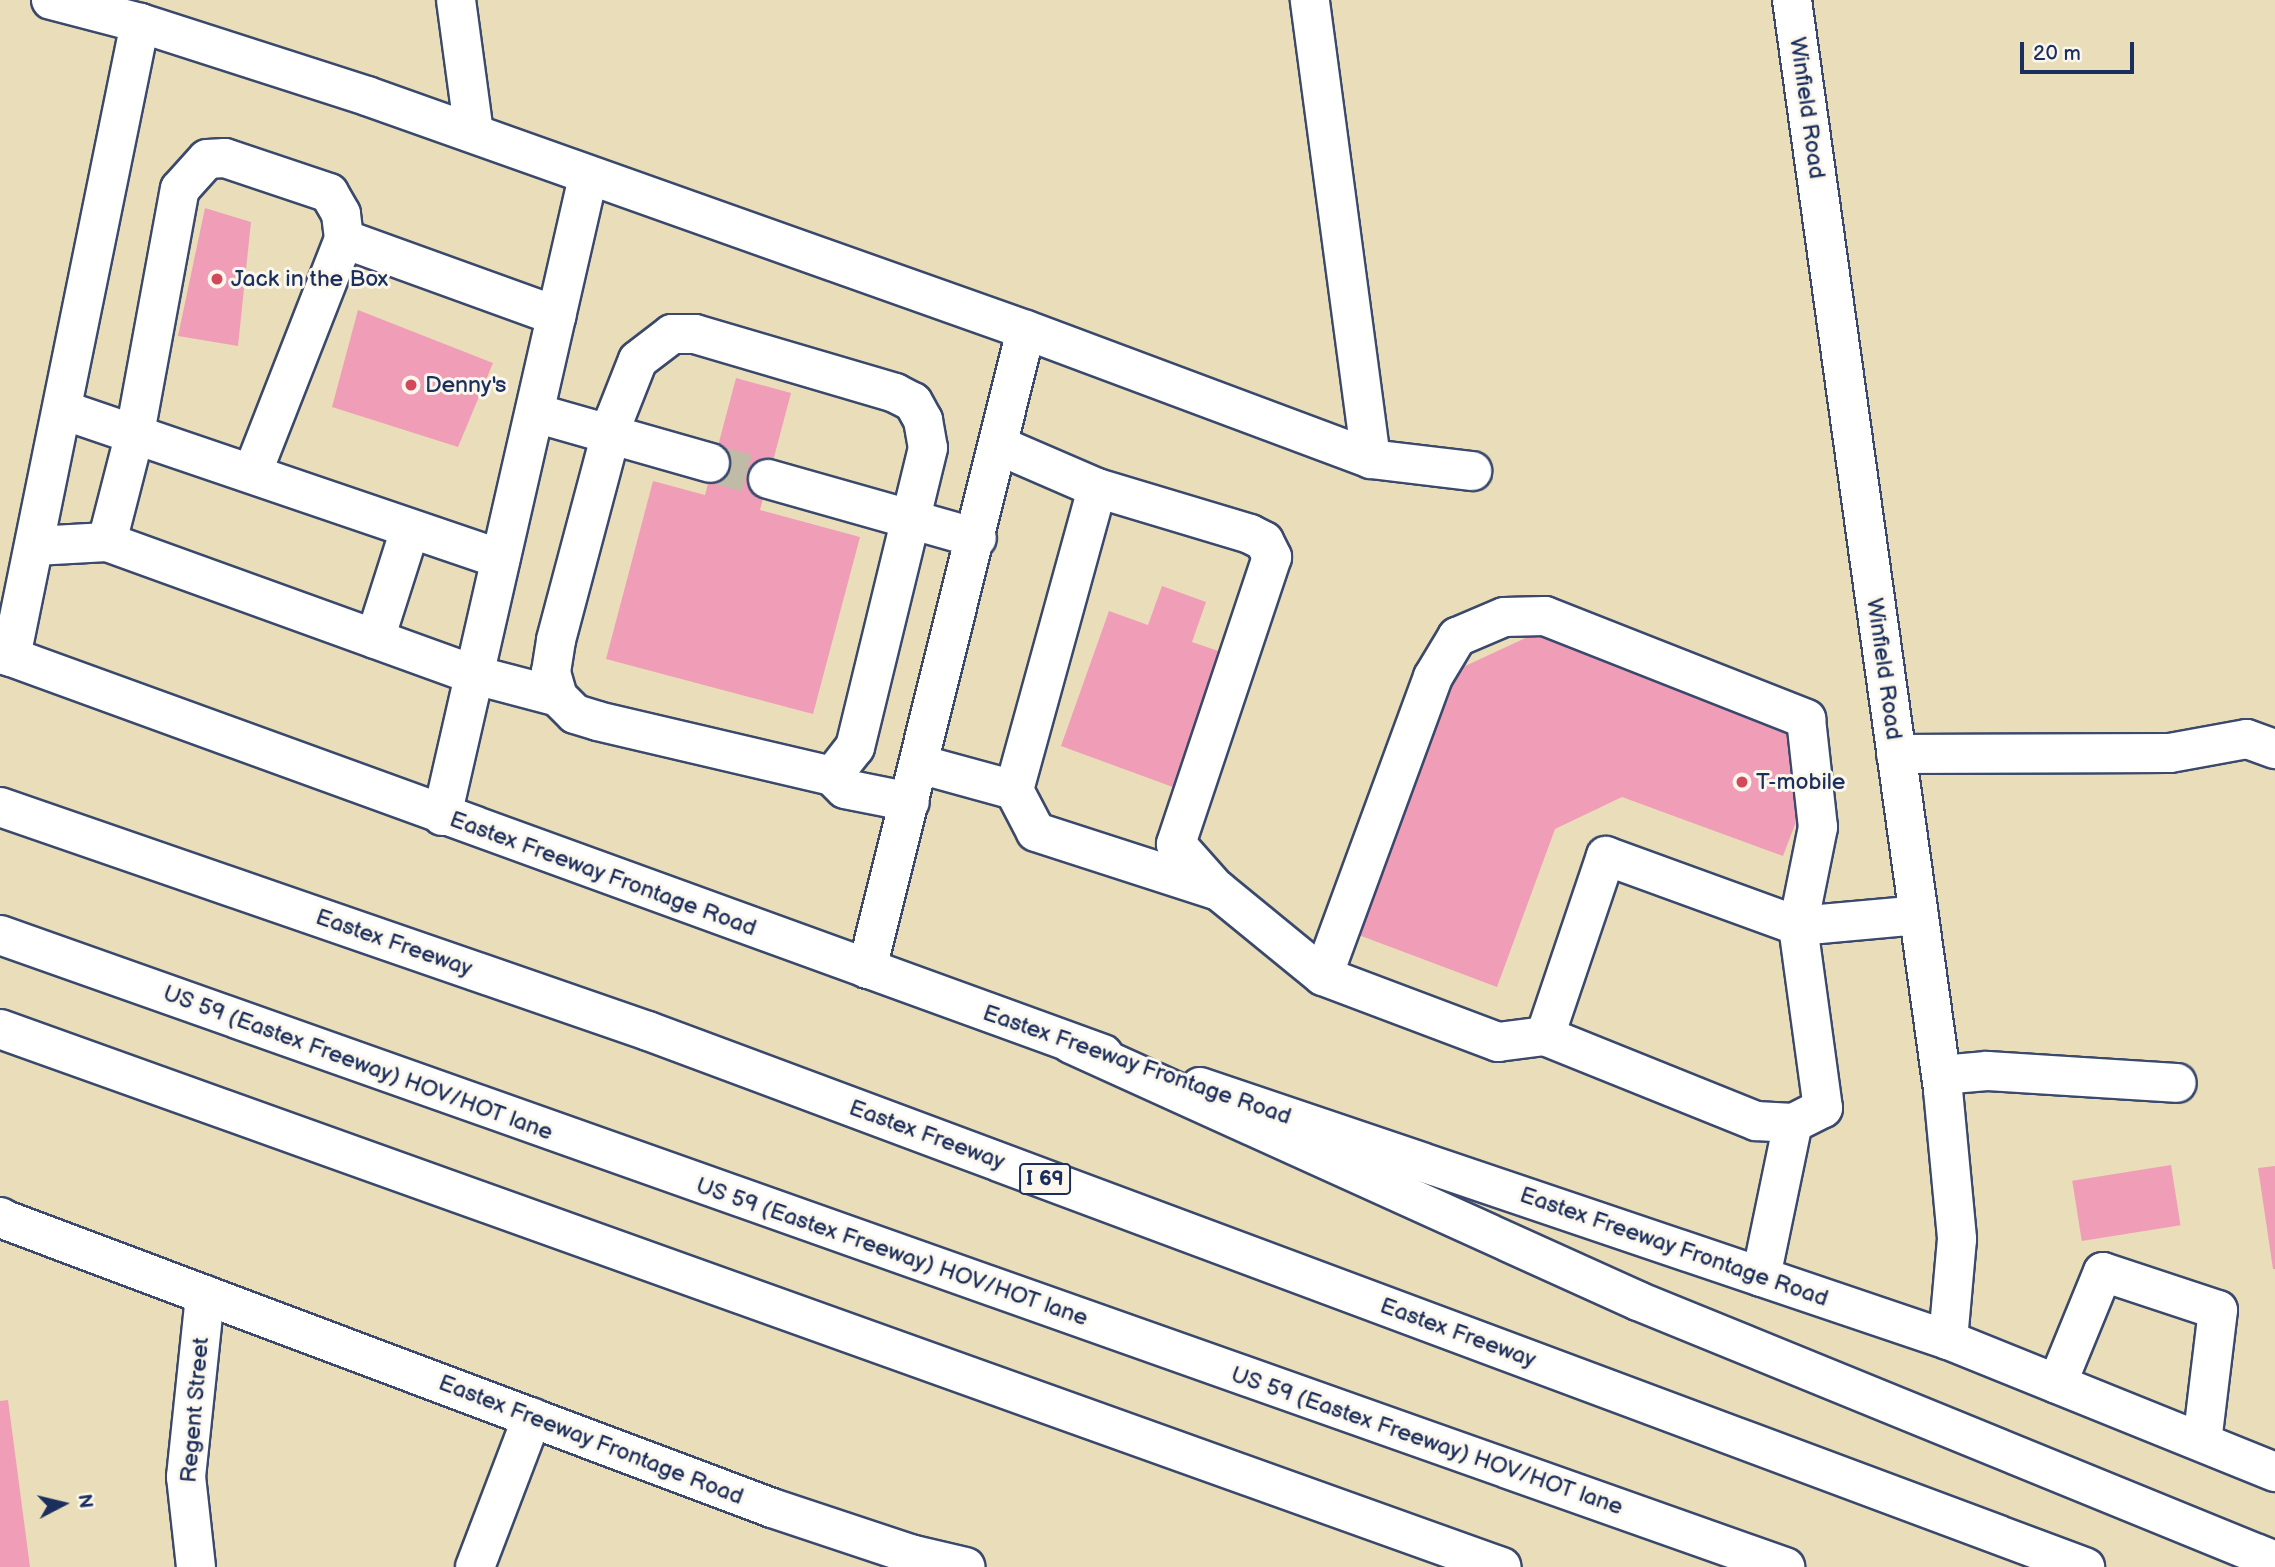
<!DOCTYPE html>
<html>
<head>
<meta charset="utf-8">
<style>
  body { margin:0 }
  #map { position:relative; width:2275px; height:1567px; overflow:hidden; background:#e9deb9; font-family:"Balsamiq Sans",sans-serif }
  div>[style] { position:absolute }
  [style*='--x'] { left:calc(var(--x)*1px); top:calc(var(--y)*1px); width:calc(var(--w)*1px); rotate:calc(var(--a)*1deg) }
  .building>* { inset:0; background:#f09eb8; transform-origin:0 0 }
  .minor-tunnel>* { height:38px; margin-top:-19px; transform-origin:0; background:repeating-linear-gradient(90deg,#c0bba7 0 38px,transparent 0 57px) }
  .roads { filter:drop-shadow(2px 0 #3a496c) drop-shadow(-2px 0 #3a496c) drop-shadow(0 2px #3a496c) drop-shadow(0 -2px #3a496c) }
  .minor>* { height:38px; margin:-19px; padding:0 19px; transform-origin:19px; border-radius:19px; background:#fff }
  .major>* { height:38px; margin:-19px; padding:0 19px; transform-origin:19px; border-radius:19px; background:#fff }
  .highway>* { height:38px; margin:-19px; padding:0 19px; transform-origin:19px; border-radius:19px; background:#fff }
  .dots>* { width:19px; height:19px; translate:-50% -50%; box-sizing:border-box; border:4px solid #fbf7ec; border-radius:50% }
  span { translate:-50% -50%; white-space:nowrap; text-align:center; line-height:1.15; -webkit-text-stroke:6px #fbf7ec; paint-order:stroke }
  .shield-label span { padding:2px 5px; background:#fbf7ec; border:2px solid; border-radius:5px; -webkit-text-stroke-width:0 }
  .shield-label { font-size:21px; color:#1b2f5e; font-weight:700 }
  .street-label { font-size:23px; color:#1b2f5e }
  .poi-label { font-size:23px; color:#1b2f5e }
  .left { translate:0 -50%; text-align:left }
  .north { position:absolute; left:28px; top:1469px; width:70px; height:70px; -webkit-text-stroke:5px #fbf7ec; paint-order:stroke; rotate:83deg; font-size:19px; font-weight:700; line-height:28px; text-align:center; color:#1b2f5e }
  .north::after { content:''; display:block; margin:auto; width:24px; height:32px; background:#1b2f5e; clip-path:polygon(50% 0,100% 100%,50% 72%,0 100%) }
  .scale { position:absolute; left:2020px; top:42px; width:114px; height:32px; box-sizing:border-box; border:4px solid #1b2f5e; border-top:0; padding-left:9px; font-size:21px; line-height:24px; white-space:nowrap; color:#1b2f5e; -webkit-text-stroke:5px #fbf7ec; paint-order:stroke }
</style>
</head>
<body>
<div id="map">
  <div class="building">
    <div style="clip-path:polygon(205px 208px,251px 222px,238px 346px,178px 336px)"></div>
    <div style="clip-path:polygon(358px 310px,493px 363px,458px 447px,332px 407px)"></div>
    <div style="clip-path:polygon(736px 378px,791px 393px,760px 510px,860px 537px,813px 714px,606px 659px,653px 481px,705px 495px)"></div>
    <div style="clip-path:polygon(1162px 586px,1206px 602px,1192px 642px,1230px 655px,1181px 790px,1061px 746px,1109px 611px,1148px 625px)"></div>
    <div style="clip-path:polygon(1536px 633px,1786px 724px,1799px 814px,1783px 856px,1622px 797px,1555px 829px,1497px 987px,1356px 934px,1450px 673px)"></div>
    <div style="left:2171px;top:1165px;width:61px;height:100px;rotate:81deg"></div>
    <div style="clip-path:polygon(2275px 1166px,2275px 1269px,2273px 1269px,2258px 1168px)"></div>
    <div style="clip-path:polygon(8px 1400px,30px 1567px,0 1567px,0 1401px)"></div>
  </div>
  <div class="minor-tunnel">
    <div style="--x:710;--y:463;--w:60;--a:15.4"></div>
  </div>
  <div class="roads">
    <div class="minor">
      <div style="--x:456;--y:0;--w:134;--a:82.3"></div>
      <div style="--x:1792;--y:0;--w:1100;--a:82.11"></div>
      <div style="--x:1943;--y:1090;--w:150;--a:84.6"></div>
      <div style="--x:1957;--y:1239;--w:101;--a:95.1"></div>
      <div style="--x:140;--y:23;--w:238;--a:17.8"></div>
      <div style="--x:367;--y:96;--w:699;--a:19.55"></div>
      <div style="--x:344;--y:239;--w:226;--a:19.9"></div>
      <div style="--x:672;--y:334;--w:23;--a:0"></div>
      <div style="--x:695;--y:334;--w:209;--a:16.4"></div>
      <div style="--x:895;--y:393;--w:20;--a:27"></div>
      <div style="--x:913;--y:402;--w:21;--a:61"></div>
      <div style="--x:923;--y:420;--w:28;--a:80"></div>
      <div style="--x:928;--y:448;--w:308;--a:103.7"></div>
      <div style="--x:855;--y:747;--w:37;--a:128"></div>
      <div style="--x:832;--y:776;--w:240;--a:-166.8"></div>
      <div style="--x:598;--y:721;--w:24;--a:-163"></div>
      <div style="--x:575;--y:714;--w:24;--a:-135"></div>
      <div style="--x:558;--y:697;--w:26;--a:-106"></div>
      <div style="--x:551;--y:672;--w:32;--a:-81"></div>
      <div style="--x:556;--y:640;--w:230;--a:-75.1"></div>
      <div style="--x:615;--y:418;--w:62;--a:-68.4"></div>
      <div style="--x:638;--y:360;--w:43;--a:-37.4"></div>
      <div style="--x:66;--y:411;--w:459;--a:18.8"></div>
      <div style="--x:535;--y:413;--w:182;--a:15.9"></div>
      <div style="--x:1371;--y:459;--w:102;--a:6.8"></div>
      <div style="--x:768;--y:479;--w:217;--a:15.8"></div>
      <div style="--x:1097;--y:488;--w:160;--a:16.7"></div>
      <div style="--x:1250;--y:534;--w:16;--a:27"></div>
      <div style="--x:1264;--y:541;--w:18;--a:63"></div>
      <div style="--x:1272;--y:557;--w:303;--a:108.5"></div>
      <div style="--x:1176;--y:844;--w:62;--a:48.3"></div>
      <div style="--x:107;--y:542;--w:113;--a:-75.6"></div>
      <div style="--x:135;--y:433;--w:248;--a:-79.6"></div>
      <div style="--x:180;--y:189;--w:40;--a:-48"></div>
      <div style="--x:207;--y:159;--w:18;--a:-3"></div>
      <div style="--x:225;--y:158;--w:110;--a:18.6"></div>
      <div style="--x:329;--y:193;--w:24;--a:60"></div>
      <div style="--x:341;--y:214;--w:25;--a:83"></div>
      <div style="--x:344;--y:239;--w:252;--a:111.4"></div>
      <div style="--x:35;--y:546;--w:72;--a:-3.2"></div>
      <div style="--x:107;--y:542;--w:387;--a:19.9"></div>
      <div style="--x:471;--y:674;--w:90;--a:14.8"></div>
      <div style="--x:375;--y:639;--w:115;--a:-72.3"></div>
      <div style="--x:11;--y:657;--w:647;--a:-78.5"></div>
      <div style="--x:140;--y:23;--w:92;--a:-165.5"></div>
      <div style="--x:1896;--y:754;--w:274;--a:-0.2"></div>
      <div style="--x:2170;--y:753;--w:78;--a:-10.3"></div>
      <div style="--x:2247;--y:739;--w:30;--a:20"></div>
      <div style="--x:919;--y:764;--w:98;--a:15.3"></div>
      <div style="--x:1014;--y:790;--w:313;--a:-74.6"></div>
      <div style="--x:1097;--y:488;--w:106;--a:-156.6"></div>
      <div style="--x:832;--y:776;--w:18;--a:45"></div>
      <div style="--x:845;--y:789;--w:66;--a:11.3"></div>
      <div style="--x:1014;--y:790;--w:47;--a:62.4"></div>
      <div style="--x:1036;--y:832;--w:192;--a:17.9"></div>
      <div style="--x:1219;--y:891;--w:134;--a:39.3"></div>
      <div style="--x:1323;--y:976;--w:187;--a:20.7"></div>
      <div style="--x:1498;--y:1042;--w:47;--a:-7.3"></div>
      <div style="--x:1545;--y:1036;--w:190;--a:-71.3"></div>
      <div style="--x:1606;--y:856;--w:204;--a:20"></div>
      <div style="--x:1798;--y:926;--w:184;--a:82.2"></div>
      <div style="--x:1823;--y:1108;--w:34;--a:153"></div>
      <div style="--x:1793;--y:1123;--w:37;--a:-177"></div>
      <div style="--x:1756;--y:1121;--w:227;--a:-158.1"></div>
      <div style="--x:442;--y:816;--w:655;--a:-77.13"></div>
      <div style="--x:867;--y:969;--w:658;--a:-76.03"></div>
      <div style="--x:1026;--y:330;--w:368;--a:20.5"></div>
      <div style="--x:1371;--y:459;--w:463;--a:-97.6"></div>
      <div style="--x:1323;--y:976;--w:319;--a:-69.8"></div>
      <div style="--x:1433;--y:677;--w:47;--a:-59"></div>
      <div style="--x:1457;--y:637;--w:51;--a:-23.1"></div>
      <div style="--x:1504;--y:617;--w:41;--a:-1.4"></div>
      <div style="--x:1545;--y:616;--w:281;--a:21.5"></div>
      <div style="--x:1806;--y:719;--w:109;--a:83.7"></div>
      <div style="--x:1818;--y:827;--w:101;--a:101.4"></div>
      <div style="--x:1798;--y:926;--w:121;--a:-5.2"></div>
      <div style="--x:1941;--y:1075;--w:46;--a:-5"></div>
      <div style="--x:1987;--y:1071;--w:190;--a:3.6"></div>
      <div style="--x:1761;--y:1277;--w:157;--a:-78.3"></div>
      <div style="--x:2057;--y:1384;--w:121;--a:-67.7"></div>
      <div style="--x:2103;--y:1272;--w:121;--a:18.3"></div>
      <div style="--x:2218;--y:1310;--w:133;--a:96.9"></div>
      <div style="--x:196;--y:1567;--w:91;--a:-96.3"></div>
      <div style="--x:186;--y:1477;--w:183;--a:-84"></div>
      <div style="--x:475;--y:1567;--w:160;--a:-69.1"></div>
    </div>
    <div class="major">
      <div style="--x:0;--y:653;--w:1174;--a:19.98"></div>
      <div style="--x:1200;--y:1087;--w:790;--a:18.69"></div>
      <div style="--x:1948;--y:1340;--w:353;--a:22"></div>
      <div style="--x:0;--y:1218;--w:825;--a:20.59"></div>
      <div style="--x:772;--y:1508;--w:177;--a:18.4"></div>
    </div>
    <div class="highway">
      <div style="--x:0;--y:654;--w:11;--a:15"></div>
      <div style="--x:0;--y:807;--w:686;--a:19.07"></div>
      <div style="--x:648;--y:1031;--w:1534;--a:20.46"></div>
      <div style="--x:0;--y:935;--w:1894;--a:19.5"></div>
      <div style="--x:0;--y:1029;--w:1595;--a:19.71"></div>
      <div style="--x:1071;--y:1044;--w:623;--a:24.38"></div>
      <div style="--x:1638;--y:1301;--w:688;--a:22.2"></div>
      <div style="--x:0;--y:1217;--w:4;--a:27"></div>
      <div style="--x:910;--y:1554;--w:57;--a:13.1"></div>
    </div>
  </div>
  <div class="dots">
    <div style="left:217px;top:279px;background:#d1495b"></div>
    <div style="left:411px;top:385px;background:#d1495b"></div>
    <div style="left:1742px;top:782px;background:#d1495b"></div>
  </div>
  <div class="shield-label">
    <span style="left:1045px;top:1179px">I 69</span>
  </div>
  <div class="street-label">
    <span style="left:1807px;top:108px;rotate:82deg">Winfield Road</span>
    <span style="left:1884px;top:669px;rotate:82deg">Winfield Road</span>
    <span style="left:603px;top:874px;rotate:20deg">Eastex Freeway Frontage Road</span>
    <span style="left:394px;top:943px;rotate:19deg">Eastex Freeway</span>
    <span style="left:358px;top:1063px;rotate:20deg">US 59 (Eastex Freeway) HOV/HOT lane</span>
    <span style="left:1137px;top:1065px;rotate:19deg">Eastex Freeway Frontage Road</span>
    <span style="left:927px;top:1135px;rotate:20deg">Eastex Freeway</span>
    <span style="left:1674px;top:1247px;rotate:19deg">Eastex Freeway Frontage Road</span>
    <span style="left:892px;top:1252px;rotate:19deg">US 59 (Eastex Freeway) HOV/HOT lane</span>
    <span style="left:1458px;top:1333px;rotate:20deg">Eastex Freeway</span>
    <span style="left:195px;top:1410px;rotate:-85deg">Regent Street</span>
    <span style="left:591px;top:1440px;rotate:21deg">Eastex Freeway Frontage Road</span>
    <span style="left:1427px;top:1441px;rotate:19deg">US 59 (Eastex Freeway) HOV/HOT lane</span>
  </div>
  <div class="poi-label">
    <span class="left" style="left:231px;top:279px">Jack in the Box</span>
    <span class="left" style="left:425px;top:385px">Denny's</span>
    <span class="left" style="left:1756px;top:782px">T-mobile</span>
  </div>
  <div class="north">N</div>
  <div class="scale">20 m</div>
</div>
</body>
</html>
